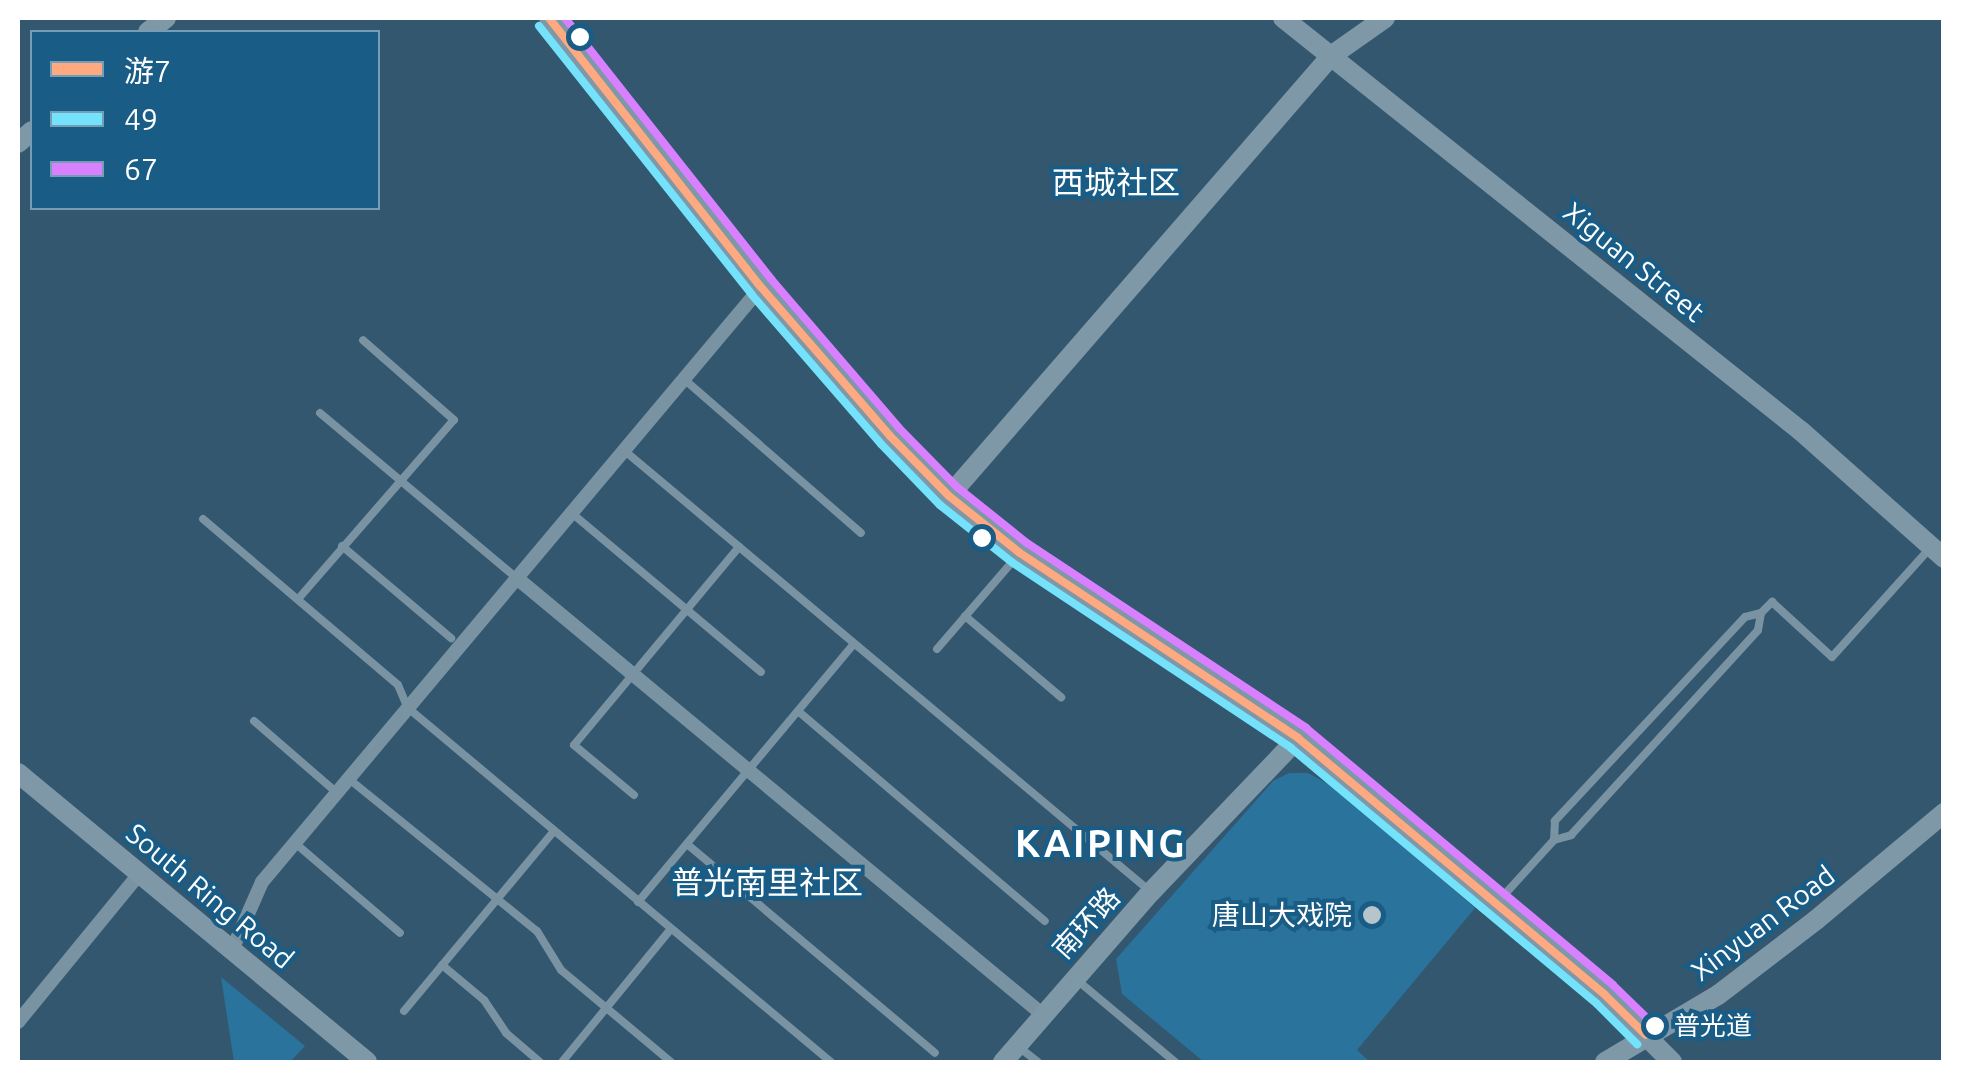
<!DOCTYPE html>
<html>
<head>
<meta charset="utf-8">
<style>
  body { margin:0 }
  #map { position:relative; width:1961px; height:1080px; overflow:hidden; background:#32576e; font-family:Ubuntu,"Noto Sans SC",sans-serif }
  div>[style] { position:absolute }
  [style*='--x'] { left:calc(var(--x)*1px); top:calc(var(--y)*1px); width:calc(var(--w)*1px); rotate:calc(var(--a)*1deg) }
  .green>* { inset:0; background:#2a739c }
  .lane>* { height:8px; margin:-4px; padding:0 4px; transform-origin:4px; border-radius:4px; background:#7993a3 }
  .street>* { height:14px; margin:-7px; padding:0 7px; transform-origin:7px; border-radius:7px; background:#7993a3 }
  .secondary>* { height:20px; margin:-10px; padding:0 10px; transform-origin:10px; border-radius:10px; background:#7f98a8 }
  .bus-1>* { height:8px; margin:-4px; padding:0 4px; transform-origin:4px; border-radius:4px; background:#ffa980 }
  .bus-2>* { height:8px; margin:-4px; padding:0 4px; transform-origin:4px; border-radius:4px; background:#73e2fa }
  .bus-3>* { height:8px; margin:-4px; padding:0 4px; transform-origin:4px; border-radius:4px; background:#d880ff }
  .dots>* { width:28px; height:28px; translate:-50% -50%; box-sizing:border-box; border:5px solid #195d86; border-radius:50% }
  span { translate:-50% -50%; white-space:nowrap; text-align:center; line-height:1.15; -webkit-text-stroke:8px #195d86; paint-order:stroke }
  .bus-label { font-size:26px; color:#fff }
  .left { translate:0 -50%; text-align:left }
  .street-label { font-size:28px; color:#fff }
  .poi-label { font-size:28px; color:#fff }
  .right { translate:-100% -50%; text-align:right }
  .quarter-label { font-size:32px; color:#fff }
  .district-label { font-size:38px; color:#fff; font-weight:700; letter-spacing:2.5px }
  .frame { position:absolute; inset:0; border:20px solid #fff; pointer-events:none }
  .legend { position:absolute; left:30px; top:30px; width:350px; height:180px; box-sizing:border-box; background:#195d86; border:2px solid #759eb6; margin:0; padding:12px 18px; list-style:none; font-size:30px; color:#fff }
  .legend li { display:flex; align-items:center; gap:20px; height:50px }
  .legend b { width:50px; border:2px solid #759eb6 }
</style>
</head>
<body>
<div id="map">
  <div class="green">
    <div style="clip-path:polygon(1289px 773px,1308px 773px,1332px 786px,1475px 908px,1357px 1050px,1370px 1062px,1204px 1062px,1122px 994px,1116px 959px,1273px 781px)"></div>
    <div style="clip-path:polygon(221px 977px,305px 1046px,290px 1062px,234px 1062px)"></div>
  </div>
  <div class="lane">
    <div style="--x:685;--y:380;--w:233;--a:41"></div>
    <div style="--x:320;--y:413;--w:258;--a:40"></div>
    <div style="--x:626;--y:452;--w:685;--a:39.97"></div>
    <div style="--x:574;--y:515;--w:244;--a:40"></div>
    <div style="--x:203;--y:519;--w:256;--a:40.4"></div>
    <div style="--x:398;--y:685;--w:25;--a:67"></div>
    <div style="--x:408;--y:708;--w:552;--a:39.93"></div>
    <div style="--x:342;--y:546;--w:143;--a:40.2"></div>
    <div style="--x:299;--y:598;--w:236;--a:-49"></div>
    <div style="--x:454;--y:420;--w:121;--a:-138.7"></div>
    <div style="--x:1761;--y:613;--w:16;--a:-45"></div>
    <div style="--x:1772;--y:602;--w:81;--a:42.5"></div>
    <div style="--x:1832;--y:657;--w:148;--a:-48"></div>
    <div style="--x:965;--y:616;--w:126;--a:40.2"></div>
    <div style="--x:937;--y:649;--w:127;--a:-49.2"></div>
    <div style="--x:798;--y:711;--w:324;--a:40.4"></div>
    <div style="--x:254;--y:721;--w:110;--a:40.9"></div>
    <div style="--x:349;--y:779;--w:242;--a:39"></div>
    <div style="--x:537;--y:931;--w:46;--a:58.4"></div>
    <div style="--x:561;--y:970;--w:143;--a:39.9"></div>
    <div style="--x:634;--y:795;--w:78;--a:-140.2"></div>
    <div style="--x:574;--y:745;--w:258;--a:-50.2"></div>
    <div style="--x:295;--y:843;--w:138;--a:40.6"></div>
    <div style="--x:687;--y:844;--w:324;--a:40.1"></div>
    <div style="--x:638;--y:902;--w:336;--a:-50.1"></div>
    <div style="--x:1496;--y:904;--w:86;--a:-47.8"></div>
    <div style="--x:1554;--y:840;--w:18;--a:-16"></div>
    <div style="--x:1571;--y:835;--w:277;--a:-47.6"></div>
    <div style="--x:1758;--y:630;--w:17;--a:-80"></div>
    <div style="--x:1761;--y:613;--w:16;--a:166"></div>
    <div style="--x:1745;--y:617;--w:279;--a:133"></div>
    <div style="--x:1555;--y:821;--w:19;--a:93"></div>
    <div style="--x:442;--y:965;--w:55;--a:39.8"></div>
    <div style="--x:484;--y:1000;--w:40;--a:56"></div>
    <div style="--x:506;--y:1033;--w:45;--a:40.5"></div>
    <div style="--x:1077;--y:980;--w:128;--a:39.9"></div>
    <div style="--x:404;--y:1011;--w:234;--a:-50.2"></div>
    <div style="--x:1020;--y:1048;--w:23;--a:38"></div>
    <div style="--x:562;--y:1062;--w:172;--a:-50.7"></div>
  </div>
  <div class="street">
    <div style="--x:518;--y:579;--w:681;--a:39.7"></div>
    <div style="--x:232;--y:950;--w:74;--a:-66.2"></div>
    <div style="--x:262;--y:882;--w:777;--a:-50.01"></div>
    <div style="--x:18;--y:1022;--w:191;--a:-50.7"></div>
  </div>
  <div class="secondary">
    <div style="--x:549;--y:18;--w:342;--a:51.8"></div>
    <div style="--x:761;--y:287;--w:197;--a:49.1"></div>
    <div style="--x:890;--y:436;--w:84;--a:45.5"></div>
    <div style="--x:949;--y:496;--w:91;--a:38.8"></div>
    <div style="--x:1020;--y:553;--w:334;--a:33.6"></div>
    <div style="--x:1298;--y:738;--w:400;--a:39.9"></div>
    <div style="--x:1605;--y:995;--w:95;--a:45"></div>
    <div style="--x:1283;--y:18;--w:662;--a:38.57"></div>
    <div style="--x:1801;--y:431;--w:191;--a:41.6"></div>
    <div style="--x:148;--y:32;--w:23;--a:-38"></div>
    <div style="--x:18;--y:143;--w:18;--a:-41"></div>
    <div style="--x:949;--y:496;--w:583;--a:-49.04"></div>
    <div style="--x:1331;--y:56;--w:66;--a:-35.1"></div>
    <div style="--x:18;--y:773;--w:453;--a:39.6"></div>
    <div style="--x:1003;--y:1062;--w:225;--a:-49"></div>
    <div style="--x:1151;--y:892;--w:213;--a:-46.3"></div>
    <div style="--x:1605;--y:1062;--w:131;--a:-30.7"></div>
    <div style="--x:1718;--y:995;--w:123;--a:-37.4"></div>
    <div style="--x:1816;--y:920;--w:167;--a:-39.9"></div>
  </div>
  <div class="bus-1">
    <div style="--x:549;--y:18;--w:342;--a:51.8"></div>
    <div style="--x:761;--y:287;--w:197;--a:49.1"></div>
    <div style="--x:890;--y:436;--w:84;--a:45.5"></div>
    <div style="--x:949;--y:496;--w:91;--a:38.8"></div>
    <div style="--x:1020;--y:553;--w:334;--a:33.6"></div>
    <div style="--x:1298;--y:738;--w:400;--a:39.9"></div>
    <div style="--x:1605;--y:995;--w:57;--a:44.3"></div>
  </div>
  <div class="bus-2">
    <div style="--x:539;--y:26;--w:343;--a:51.6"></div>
    <div style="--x:752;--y:295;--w:197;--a:49.1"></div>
    <div style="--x:881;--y:444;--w:85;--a:46"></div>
    <div style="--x:940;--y:505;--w:93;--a:38.5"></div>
    <div style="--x:1013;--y:563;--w:334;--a:33.6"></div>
    <div style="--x:1291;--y:748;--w:399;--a:39.9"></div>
    <div style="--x:1597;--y:1004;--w:57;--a:45"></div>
  </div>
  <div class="bus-3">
    <div style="--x:565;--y:18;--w:333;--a:51.7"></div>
    <div style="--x:771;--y:279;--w:196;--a:49.3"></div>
    <div style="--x:899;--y:428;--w:83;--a:45.5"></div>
    <div style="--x:957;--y:487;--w:90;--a:38.7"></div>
    <div style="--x:1027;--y:543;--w:335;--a:33.5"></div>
    <div style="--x:1306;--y:728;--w:400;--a:39.9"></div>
    <div style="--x:1613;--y:985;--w:59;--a:44.3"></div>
  </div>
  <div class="dots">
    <div style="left:580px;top:37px;background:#fff"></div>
    <div style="left:982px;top:538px;background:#fff"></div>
    <div style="left:1372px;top:915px;background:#b7c4cc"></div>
    <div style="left:1655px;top:1026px;background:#fff"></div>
  </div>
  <div class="bus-label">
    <span class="left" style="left:1674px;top:1026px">普光道</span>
  </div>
  <div class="street-label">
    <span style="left:1634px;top:262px;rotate:39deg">Xiguan Street</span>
    <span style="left:210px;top:896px;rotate:40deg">South Ring Road</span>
    <span style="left:1086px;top:923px;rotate:-48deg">南环路</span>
    <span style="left:1763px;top:923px;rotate:-37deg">Xinyuan Road</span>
  </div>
  <div class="poi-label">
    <span class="right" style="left:1352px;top:915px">唐山大戏院</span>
  </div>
  <div class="quarter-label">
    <span style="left:1116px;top:182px">西城社区</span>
    <span style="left:767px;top:882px">普光南里社区</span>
  </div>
  <div class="district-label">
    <span style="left:1101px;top:844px">KAIPING</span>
  </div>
  <div class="frame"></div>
  <ul class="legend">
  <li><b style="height:12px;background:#ffa980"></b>游7</li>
  <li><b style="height:12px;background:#73e2fa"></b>49</li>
  <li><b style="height:12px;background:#d880ff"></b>67</li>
  </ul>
</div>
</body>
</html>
